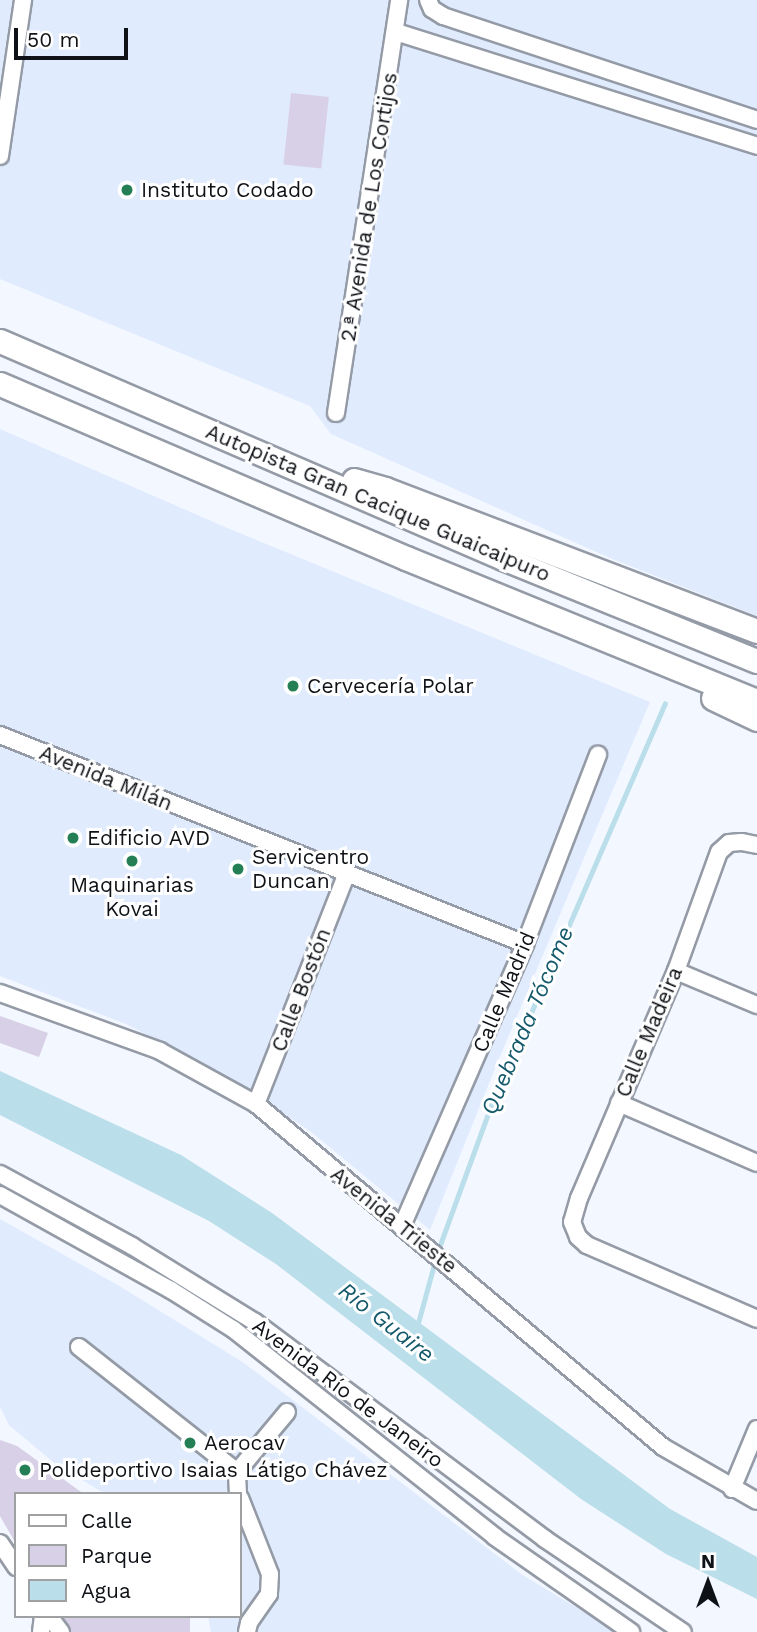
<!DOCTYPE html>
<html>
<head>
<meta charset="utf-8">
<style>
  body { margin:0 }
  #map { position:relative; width:757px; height:1632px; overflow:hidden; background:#f3f7ff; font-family:"Work Sans",sans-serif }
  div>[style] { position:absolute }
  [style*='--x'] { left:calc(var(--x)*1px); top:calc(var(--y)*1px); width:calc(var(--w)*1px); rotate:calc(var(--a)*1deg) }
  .built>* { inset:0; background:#e0ebfe }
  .green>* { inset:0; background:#d8d0e6; transform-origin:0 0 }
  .water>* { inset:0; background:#badeea }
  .stream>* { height:4.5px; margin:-2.25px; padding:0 2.25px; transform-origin:2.25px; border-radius:2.25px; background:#badeea }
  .roads { filter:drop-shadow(2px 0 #949ba6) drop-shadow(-2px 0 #949ba6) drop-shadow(0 2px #949ba6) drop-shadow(0 -2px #949ba6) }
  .minor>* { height:16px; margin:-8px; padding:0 8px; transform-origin:8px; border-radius:8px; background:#fff }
  .highway>* { height:23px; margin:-11.5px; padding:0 11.5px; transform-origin:11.5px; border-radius:11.5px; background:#fff }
  .dots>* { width:19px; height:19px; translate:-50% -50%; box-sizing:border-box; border:4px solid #fff; border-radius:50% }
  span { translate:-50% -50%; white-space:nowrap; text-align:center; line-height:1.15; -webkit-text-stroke:6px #fff; paint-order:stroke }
  .poi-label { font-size:21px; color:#0e1115 }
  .left { translate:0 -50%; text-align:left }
  .street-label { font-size:21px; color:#0e1115 }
  .water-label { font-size:23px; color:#155a6c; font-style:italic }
  .legend { position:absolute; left:14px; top:1492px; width:228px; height:126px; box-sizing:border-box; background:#fff; border:2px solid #9fa0a1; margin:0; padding:9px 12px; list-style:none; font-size:21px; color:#0e1115 }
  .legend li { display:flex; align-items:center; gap:14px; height:35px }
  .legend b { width:35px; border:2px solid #9fa0a1 }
  .north { position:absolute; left:673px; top:1548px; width:70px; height:70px; -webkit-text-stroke:5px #fff; paint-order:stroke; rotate:0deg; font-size:19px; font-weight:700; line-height:28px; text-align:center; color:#0e1115 }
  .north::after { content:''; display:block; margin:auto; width:24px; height:32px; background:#0e1115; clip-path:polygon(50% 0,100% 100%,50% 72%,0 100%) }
  .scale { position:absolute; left:14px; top:28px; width:114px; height:32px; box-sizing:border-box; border:4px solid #0e1115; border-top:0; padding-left:9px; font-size:21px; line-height:24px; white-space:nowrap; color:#0e1115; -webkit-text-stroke:5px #fff; paint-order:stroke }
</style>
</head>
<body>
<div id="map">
  <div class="built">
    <div style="clip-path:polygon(0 0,757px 0,757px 616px,610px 558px,331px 434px,310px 406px,0 279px)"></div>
    <div style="clip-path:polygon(0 429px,225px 527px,650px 702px,498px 1061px,430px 1230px,310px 1131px,230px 1078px,126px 1024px,0 976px)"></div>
    <div style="clip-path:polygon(0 1219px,121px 1287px,244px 1363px,521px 1574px,617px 1632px,211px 1632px,208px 1616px,240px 1616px,240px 1494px,114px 1494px,100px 1491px,52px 1461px,9px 1425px,0 1407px)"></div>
  </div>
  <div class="green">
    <div style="left:291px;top:93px;width:38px;height:72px;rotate:6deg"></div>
    <div style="clip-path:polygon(0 1016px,48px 1033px,39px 1057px,0 1043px)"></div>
    <div style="clip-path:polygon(0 1440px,17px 1446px,84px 1494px,16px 1494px,16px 1544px,0 1516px)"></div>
    <div style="left:64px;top:1616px;width:126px;height:21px"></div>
  </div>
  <div class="water">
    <div style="clip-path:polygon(0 1071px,181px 1155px,272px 1213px,670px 1509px,757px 1557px,757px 1599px,666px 1554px,581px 1499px,276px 1264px,209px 1221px,0 1115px)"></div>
  </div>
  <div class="stream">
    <div style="--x:437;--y:1253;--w:160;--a:-69.9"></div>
    <div style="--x:492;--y:1103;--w:435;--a:-66.6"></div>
    <div style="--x:418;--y:1323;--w:64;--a:-74.7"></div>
  </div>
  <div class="roads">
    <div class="minor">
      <div style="--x:428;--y:0;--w:10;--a:66"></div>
      <div style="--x:432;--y:9;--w:13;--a:32"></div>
      <div style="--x:443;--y:16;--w:331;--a:18.3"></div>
      <div style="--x:396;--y:32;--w:379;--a:17.5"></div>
      <div style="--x:0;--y:156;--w:158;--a:-81.6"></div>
      <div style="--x:336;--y:413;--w:418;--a:-81.3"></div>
      <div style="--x:0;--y:735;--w:565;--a:21.71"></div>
      <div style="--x:757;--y:845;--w:16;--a:-169"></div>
      <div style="--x:741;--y:842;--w:12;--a:175"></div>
      <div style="--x:729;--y:843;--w:13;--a:138"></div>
      <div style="--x:719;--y:852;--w:127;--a:109.9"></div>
      <div style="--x:676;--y:971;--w:247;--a:113.1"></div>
      <div style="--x:579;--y:1198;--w:25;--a:106"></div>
      <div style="--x:572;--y:1222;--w:16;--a:68"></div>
      <div style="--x:578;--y:1237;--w:12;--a:42"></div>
      <div style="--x:587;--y:1245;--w:185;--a:23.5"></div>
      <div style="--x:676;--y:971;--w:88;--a:22.8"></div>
      <div style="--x:0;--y:993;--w:170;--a:19.9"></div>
      <div style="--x:160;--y:1051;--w:110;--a:28.9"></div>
      <div style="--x:256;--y:1104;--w:532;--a:40.12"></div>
      <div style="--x:663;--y:1447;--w:108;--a:29.9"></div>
      <div style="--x:619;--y:1103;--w:150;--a:23.5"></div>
      <div style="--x:256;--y:1104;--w:246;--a:-68.5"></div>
      <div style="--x:0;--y:1174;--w:150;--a:28.6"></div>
      <div style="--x:132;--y:1246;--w:145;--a:31.7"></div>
      <div style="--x:255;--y:1322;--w:362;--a:36.8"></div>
      <div style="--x:545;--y:1539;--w:166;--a:34"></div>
      <div style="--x:0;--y:1195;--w:196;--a:29.1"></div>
      <div style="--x:171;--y:1290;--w:73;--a:32.2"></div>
      <div style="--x:233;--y:1329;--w:335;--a:38.4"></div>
      <div style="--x:495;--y:1537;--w:166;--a:34.9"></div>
      <div style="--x:402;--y:1226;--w:308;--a:-66.4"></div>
      <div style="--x:525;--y:944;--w:203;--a:-68.9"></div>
      <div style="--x:79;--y:1347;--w:201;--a:38.3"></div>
      <div style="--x:732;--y:1489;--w:65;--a:-67.4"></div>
      <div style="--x:238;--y:1494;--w:22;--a:-93"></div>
      <div style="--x:237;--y:1472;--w:78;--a:-50.2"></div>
      <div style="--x:240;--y:1498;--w:82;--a:68.5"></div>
      <div style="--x:270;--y:1574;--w:20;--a:93"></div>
      <div style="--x:269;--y:1594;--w:35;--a:125"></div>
      <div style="--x:249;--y:1623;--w:9;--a:103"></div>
      <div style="--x:0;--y:1543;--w:29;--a:56"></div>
      <div style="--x:49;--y:1616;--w:20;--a:53"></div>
      <div style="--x:41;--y:1632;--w:16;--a:-83"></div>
    </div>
    <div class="highway">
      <div style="--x:0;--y:341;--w:548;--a:23.34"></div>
      <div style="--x:503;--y:558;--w:274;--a:22.1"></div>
      <div style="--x:0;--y:384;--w:442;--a:23.2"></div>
      <div style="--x:406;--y:558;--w:379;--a:22.2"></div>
      <div style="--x:354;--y:480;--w:32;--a:16"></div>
      <div style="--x:385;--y:489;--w:398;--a:20.9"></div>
      <div style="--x:713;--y:698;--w:49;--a:25.5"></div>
    </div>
  </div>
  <div class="dots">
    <div style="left:127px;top:190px;background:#257f55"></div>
    <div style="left:293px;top:686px;background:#257f55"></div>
    <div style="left:73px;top:838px;background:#257f55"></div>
    <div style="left:132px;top:861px;background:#257f55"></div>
    <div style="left:238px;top:869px;background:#257f55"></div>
    <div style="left:190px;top:1443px;background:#257f55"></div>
    <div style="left:25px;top:1470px;background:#257f55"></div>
  </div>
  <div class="poi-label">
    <span class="left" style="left:141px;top:190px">Instituto Codado</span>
    <span class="left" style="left:307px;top:686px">Cervecería Polar</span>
    <span class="left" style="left:87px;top:838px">Edificio AVD</span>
    <span class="left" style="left:252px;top:869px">Servicentro<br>Duncan</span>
    <span style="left:132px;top:897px">Maquinarias<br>Kovai</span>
    <span class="left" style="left:204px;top:1443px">Aerocav</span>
    <span class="left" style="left:39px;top:1470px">Polideportivo Isaias Látigo Chávez</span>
  </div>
  <div class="street-label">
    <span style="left:369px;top:207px;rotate:-81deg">2.ª Avenida de Los Cortijos</span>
    <span style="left:378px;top:503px;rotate:23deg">Autopista Gran Cacique Guaicaipuro</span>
    <span style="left:106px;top:778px;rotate:22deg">Avenida Milán</span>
    <span style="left:301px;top:990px;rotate:-69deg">Calle Bostón</span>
    <span style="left:504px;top:992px;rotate:-67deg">Calle Madrid</span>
    <span style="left:649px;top:1032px;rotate:-67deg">Calle Madeira</span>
    <span style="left:394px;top:1220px;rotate:39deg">Avenida Trieste</span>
    <span style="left:348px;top:1393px;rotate:37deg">Avenida Río de Janeiro</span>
  </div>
  <div class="water-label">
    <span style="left:528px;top:1021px;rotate:-67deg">Quebrada Tócome</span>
    <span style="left:386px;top:1323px;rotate:38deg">Río Guaire</span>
  </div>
  <ul class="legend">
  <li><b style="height:9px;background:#fff"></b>Calle</li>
  <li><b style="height:19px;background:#d8d0e6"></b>Parque</li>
  <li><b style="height:19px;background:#badeea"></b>Agua</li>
  </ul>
  <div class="north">N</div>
  <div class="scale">50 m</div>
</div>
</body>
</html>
